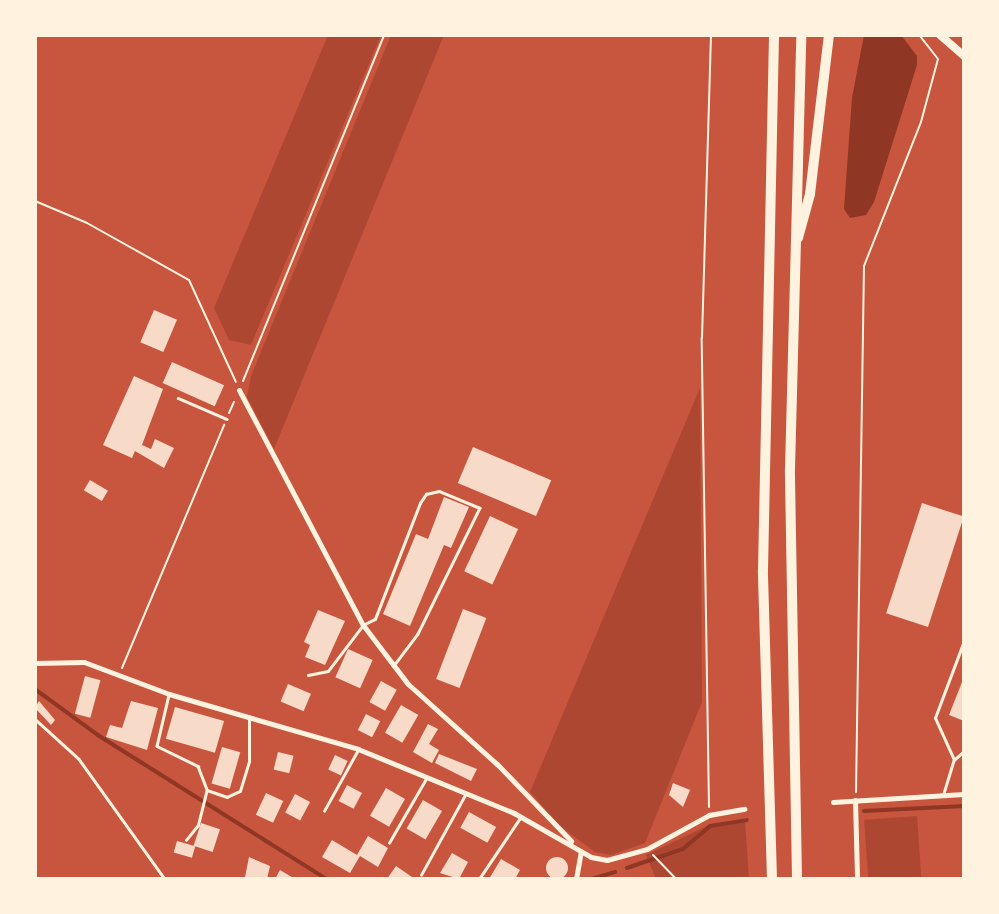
<!DOCTYPE html>
<html>
<head>
<meta charset="utf-8">
<style>
  body { margin:0 }
  #map { position:relative; width:999px; height:914px; overflow:hidden; background:#c8553d; font-family:Cabin,sans-serif }
  div>[style] { position:absolute }
  [style*='--x'] { left:calc(var(--x)*1px); top:calc(var(--y)*1px); width:calc(var(--w)*1px); rotate:calc(var(--a)*1deg) }
  .green>* { inset:0; background:#ae4732; transform-origin:0 0 }
  .water>* { inset:0; background:#8f3625 }
  .stream>* { height:3.5px; margin:-1.75px; padding:0 1.75px; transform-origin:1.75px; border-radius:1.75px; background:#8f3625 }
  .building>* { inset:0; background:#f7dbc8; transform-origin:0 0 }
  .round { border-radius:50% }
  .path>* { height:2px; margin:-1px; padding:0 1px; transform-origin:1px; border-radius:1px; background:#fff3e0 }
  .service>* { height:2.5px; margin:-1.25px; padding:0 1.25px; transform-origin:1.25px; border-radius:1.25px; background:#fff3e0 }
  .minor>* { height:5px; margin:-2.5px; padding:0 2.5px; transform-origin:2.5px; border-radius:2.5px; background:#fff3e0 }
  .secondary>* { height:8px; margin:-4px; padding:0 4px; transform-origin:4px; border-radius:4px; background:#fff3e0 }
  .motorway>* { height:10px; margin:-5px; padding:0 5px; transform-origin:5px; border-radius:5px; background:#fff3e0 }
  span { translate:-50% -50%; white-space:nowrap; text-align:center; line-height:1.15; -webkit-text-stroke:7px #fff3e0; paint-order:stroke }
  .frame { position:absolute; inset:0; border:37px solid #fff3e0; pointer-events:none }
</style>
</head>
<body>
<div id="map">
  <div class="green">
    <div style="clip-path:polygon(328px 35px,381px 35px,251px 345px,229px 340px,214px 308px)"></div>
    <div style="clip-path:polygon(391px 35px,444px 35px,274px 449px,247px 397px,251px 376px)"></div>
    <div style="clip-path:polygon(700px 388px,702px 702px,645px 843px,611px 855px,595px 852px,560px 826px,530px 792px)"></div>
    <div style="left:917px;top:816px;width:63px;height:53px;rotate:86deg"></div>
    <div style="clip-path:polygon(745px 821px,749px 879px,656px 879px,646px 855px,711px 824px)"></div>
  </div>
  <div class="water">
    <div style="clip-path:polygon(864px 35px,901px 35px,917px 56px,917px 65px,874px 202px,866px 215px,850px 218px,844px 209px,852px 98px)"></div>
  </div>
  <div class="stream">
    <div style="--x:35;--y:689;--w:78;--a:36.1"></div>
    <div style="--x:98;--y:735;--w:271;--a:32.2"></div>
    <div style="--x:864;--y:811;--w:100;--a:-2.9"></div>
    <div style="--x:627;--y:868;--w:59;--a:-18.7"></div>
    <div style="--x:683;--y:849;--w:35;--a:-40"></div>
    <div style="--x:710;--y:826;--w:37;--a:-9"></div>
    <div style="--x:592;--y:879;--w:24;--a:-17"></div>
  </div>
  <div class="building">
    <div style="left:154px;top:310px;width:25px;height:35px;rotate:23deg"></div>
    <div style="left:172px;top:362px;width:57px;height:23px;rotate:24deg"></div>
    <div style="clip-path:polygon(134px 376px,163px 389px,142px 445px,151px 449px,155px 439px,174px 448px,164px 468px,135px 451px,132px 458px,103px 445px)"></div>
    <div style="left:473px;top:447px;width:85px;height:39px;rotate:23deg"></div>
    <div style="left:90px;top:480px;width:21px;height:12px;rotate:31deg"></div>
    <div style="clip-path:polygon(444px 497px,469px 507px,451px 548px,444px 545px,410px 626px,383px 614px,416px 534px,428px 539px)"></div>
    <div style="left:922px;top:503px;width:44px;height:116px;rotate:18deg"></div>
    <div style="left:490px;top:516px;width:31px;height:61px;rotate:25deg"></div>
    <div style="left:463px;top:609px;width:25px;height:75px;rotate:21deg"></div>
    <div style="clip-path:polygon(318px 610px,345px 621px,325px 665px,305px 657px,310px 645px,304px 642px)"></div>
    <div style="left:348px;top:649px;width:27px;height:31px;rotate:24deg"></div>
    <div style="left:85px;top:676px;width:16px;height:39px;rotate:15deg"></div>
    <div style="clip-path:polygon(964px 677px,964px 721px,949px 715px)"></div>
    <div style="left:381px;top:681px;width:18px;height:24px;rotate:29deg"></div>
    <div style="left:288px;top:684px;width:25px;height:19px;rotate:23deg"></div>
    <div style="clip-path:polygon(39px 701px,55px 720px,51px 725px,35px 708px)"></div>
    <div style="clip-path:polygon(131px 701px,158px 708px,147px 750px,106px 737px,110px 725px,122px 728px)"></div>
    <div style="left:401px;top:705px;width:20px;height:32px;rotate:30deg"></div>
    <div style="left:175px;top:707px;width:51px;height:33px;rotate:16deg"></div>
    <div style="left:366px;top:714px;width:16px;height:18px;rotate:27deg"></div>
    <div style="clip-path:polygon(428px 724px,438px 729px,429px 744px,439px 750px,432px 763px,413px 752px)"></div>
    <div style="left:222px;top:747px;width:19px;height:38px;rotate:16deg"></div>
    <div style="left:278px;top:752px;width:16px;height:18px;rotate:14deg"></div>
    <div style="clip-path:polygon(439px 754px,477px 769px,471px 781px,435px 763px)"></div>
    <div style="left:335px;top:755px;width:14px;height:16px;rotate:25deg"></div>
    <div style="clip-path:polygon(673px 783px,690px 790px,683px 807px,669px 795px)"></div>
    <div style="left:347px;top:785px;width:17px;height:18px;rotate:28deg"></div>
    <div style="left:386px;top:788px;width:22px;height:32px;rotate:30deg"></div>
    <div style="left:266px;top:793px;width:19px;height:24px;rotate:25deg"></div>
    <div style="left:295px;top:794px;width:17px;height:21px;rotate:28deg"></div>
    <div style="left:423px;top:800px;width:22px;height:33px;rotate:30deg"></div>
    <div style="left:469px;top:812px;width:31px;height:18px;rotate:29deg"></div>
    <div style="left:201px;top:823px;width:20px;height:24px;rotate:18deg"></div>
    <div style="clip-path:polygon(368px 836px,388px 848px,378px 867px,360px 856px,350px 873px,322px 857px,332px 840px,357px 855px)"></div>
    <div style="left:177px;top:841px;width:19px;height:12px;rotate:16deg"></div>
    <div style="clip-path:polygon(452px 853px,468px 862px,459px 879px,440px 873px)"></div>
    <div class="round" style="left:546px;top:857px;width:22px;height:22px"></div>
    <div style="clip-path:polygon(249px 857px,270px 866px,267px 879px,245px 877px)"></div>
    <div style="clip-path:polygon(501px 859px,520px 870px,515px 879px,489px 879px)"></div>
    <div style="clip-path:polygon(396px 866px,412px 877px,411px 879px,387px 879px)"></div>
    <div style="clip-path:polygon(280px 870px,295px 879px,275px 879px)"></div>
  </div>
  <div class="path">
    <div style="--x:35;--y:201;--w:56;--a:22.9"></div>
    <div style="--x:87;--y:223;--w:117;--a:29.2"></div>
    <div style="--x:189;--y:280;--w:112;--a:65.3"></div>
    <div style="--x:243;--y:381;--w:374;--a:-67.8"></div>
    <div style="--x:229;--y:413;--w:12;--a:-66"></div>
    <div style="--x:122;--y:668;--w:264;--a:-67.2"></div>
    <div style="--x:856;--y:792;--w:526;--a:-89.13"></div>
    <div style="--x:864;--y:266;--w:155;--a:-68.4"></div>
    <div style="--x:921;--y:122;--w:65;--a:-74.9"></div>
    <div style="--x:938;--y:59;--w:31;--a:-128"></div>
    <div style="--x:709;--y:807;--w:469;--a:-90.9"></div>
    <div style="--x:702;--y:338;--w:303;--a:-88.3"></div>
    <div style="--x:653;--y:855;--w:33;--a:46"></div>
  </div>
  <div class="service">
    <div style="--x:178;--y:398;--w:53;--a:23.2"></div>
    <div style="--x:308;--y:675;--w:20;--a:-11"></div>
    <div style="--x:328;--y:671;--w:58;--a:-52.7"></div>
    <div style="--x:363;--y:625;--w:13;--a:-27"></div>
    <div style="--x:375;--y:619;--w:124;--a:-68.8"></div>
    <div style="--x:420;--y:503;--w:11;--a:-56"></div>
    <div style="--x:426;--y:494;--w:13;--a:-13"></div>
    <div style="--x:439;--y:491;--w:44;--a:22.5"></div>
    <div style="--x:480;--y:508;--w:140;--a:116.2"></div>
    <div style="--x:418;--y:634;--w:40;--a:127"></div>
    <div style="--x:169;--y:695;--w:52;--a:103.2"></div>
    <div style="--x:157;--y:746;--w:46;--a:26"></div>
    <div style="--x:198;--y:766;--w:26;--a:69"></div>
    <div style="--x:207;--y:790;--w:21;--a:19"></div>
    <div style="--x:227;--y:797;--w:14;--a:-25"></div>
    <div style="--x:240;--y:791;--w:31;--a:-73"></div>
    <div style="--x:249;--y:761;--w:44;--a:-90"></div>
    <div style="--x:35;--y:719;--w:59;--a:42.3"></div>
    <div style="--x:79;--y:759;--w:148;--a:54.4"></div>
    <div style="--x:954;--y:760;--w:46;--a:-114.3"></div>
    <div style="--x:935;--y:718;--w:82;--a:-69.4"></div>
    <div style="--x:943;--y:795;--w:37;--a:-73"></div>
    <div style="--x:954;--y:760;--w:13;--a:-42"></div>
    <div style="--x:324;--y:811;--w:70;--a:-60.9"></div>
    <div style="--x:186;--y:840;--w:19;--a:-51"></div>
    <div style="--x:198;--y:825;--w:36;--a:-76"></div>
    <div style="--x:389;--y:843;--w:74;--a:-60"></div>
    <div style="--x:421;--y:875;--w:91;--a:-61.2"></div>
    <div style="--x:479;--y:879;--w:73;--a:-56.1"></div>
  </div>
  <div class="minor">
    <div style="--x:239;--y:390;--w:266;--a:62.2"></div>
    <div style="--x:363;--y:625;--w:74;--a:52.7"></div>
    <div style="--x:408;--y:684;--w:120;--a:42"></div>
    <div style="--x:497;--y:764;--w:107;--a:46.1"></div>
    <div style="--x:35;--y:663;--w:49;--a:-1.2"></div>
    <div style="--x:84;--y:662;--w:91;--a:20.6"></div>
    <div style="--x:169;--y:694;--w:197;--a:16.2"></div>
    <div style="--x:358;--y:749;--w:169;--a:22.3"></div>
    <div style="--x:514;--y:813;--w:89;--a:29.7"></div>
    <div style="--x:591;--y:857;--w:16;--a:11"></div>
    <div style="--x:607;--y:860;--w:41;--a:-15.4"></div>
    <div style="--x:647;--y:849;--w:71;--a:-28.7"></div>
    <div style="--x:709;--y:815;--w:36;--a:-10"></div>
    <div style="--x:855;--y:800;--w:79;--a:88.5"></div>
    <div style="--x:833;--y:802;--w:131;--a:-3.5"></div>
    <div style="--x:576;--y:879;--w:28;--a:-80"></div>
  </div>
  <div class="secondary">
    <div style="--x:940;--y:35;--w:32;--a:41"></div>
  </div>
  <div class="motorway">
    <div style="--x:798;--y:238;--w:46;--a:-74.7"></div>
    <div style="--x:810;--y:194;--w:160;--a:-83.2"></div>
    <div style="--x:772;--y:879;--w:309;--a:-91.7"></div>
    <div style="--x:763;--y:570;--w:535;--a:-88.82"></div>
    <div style="--x:797;--y:879;--w:410;--a:-91"></div>
    <div style="--x:790;--y:469;--w:434;--a:-88.5"></div>
  </div>
  <div class="frame"></div>
</div>
</body>
</html>
